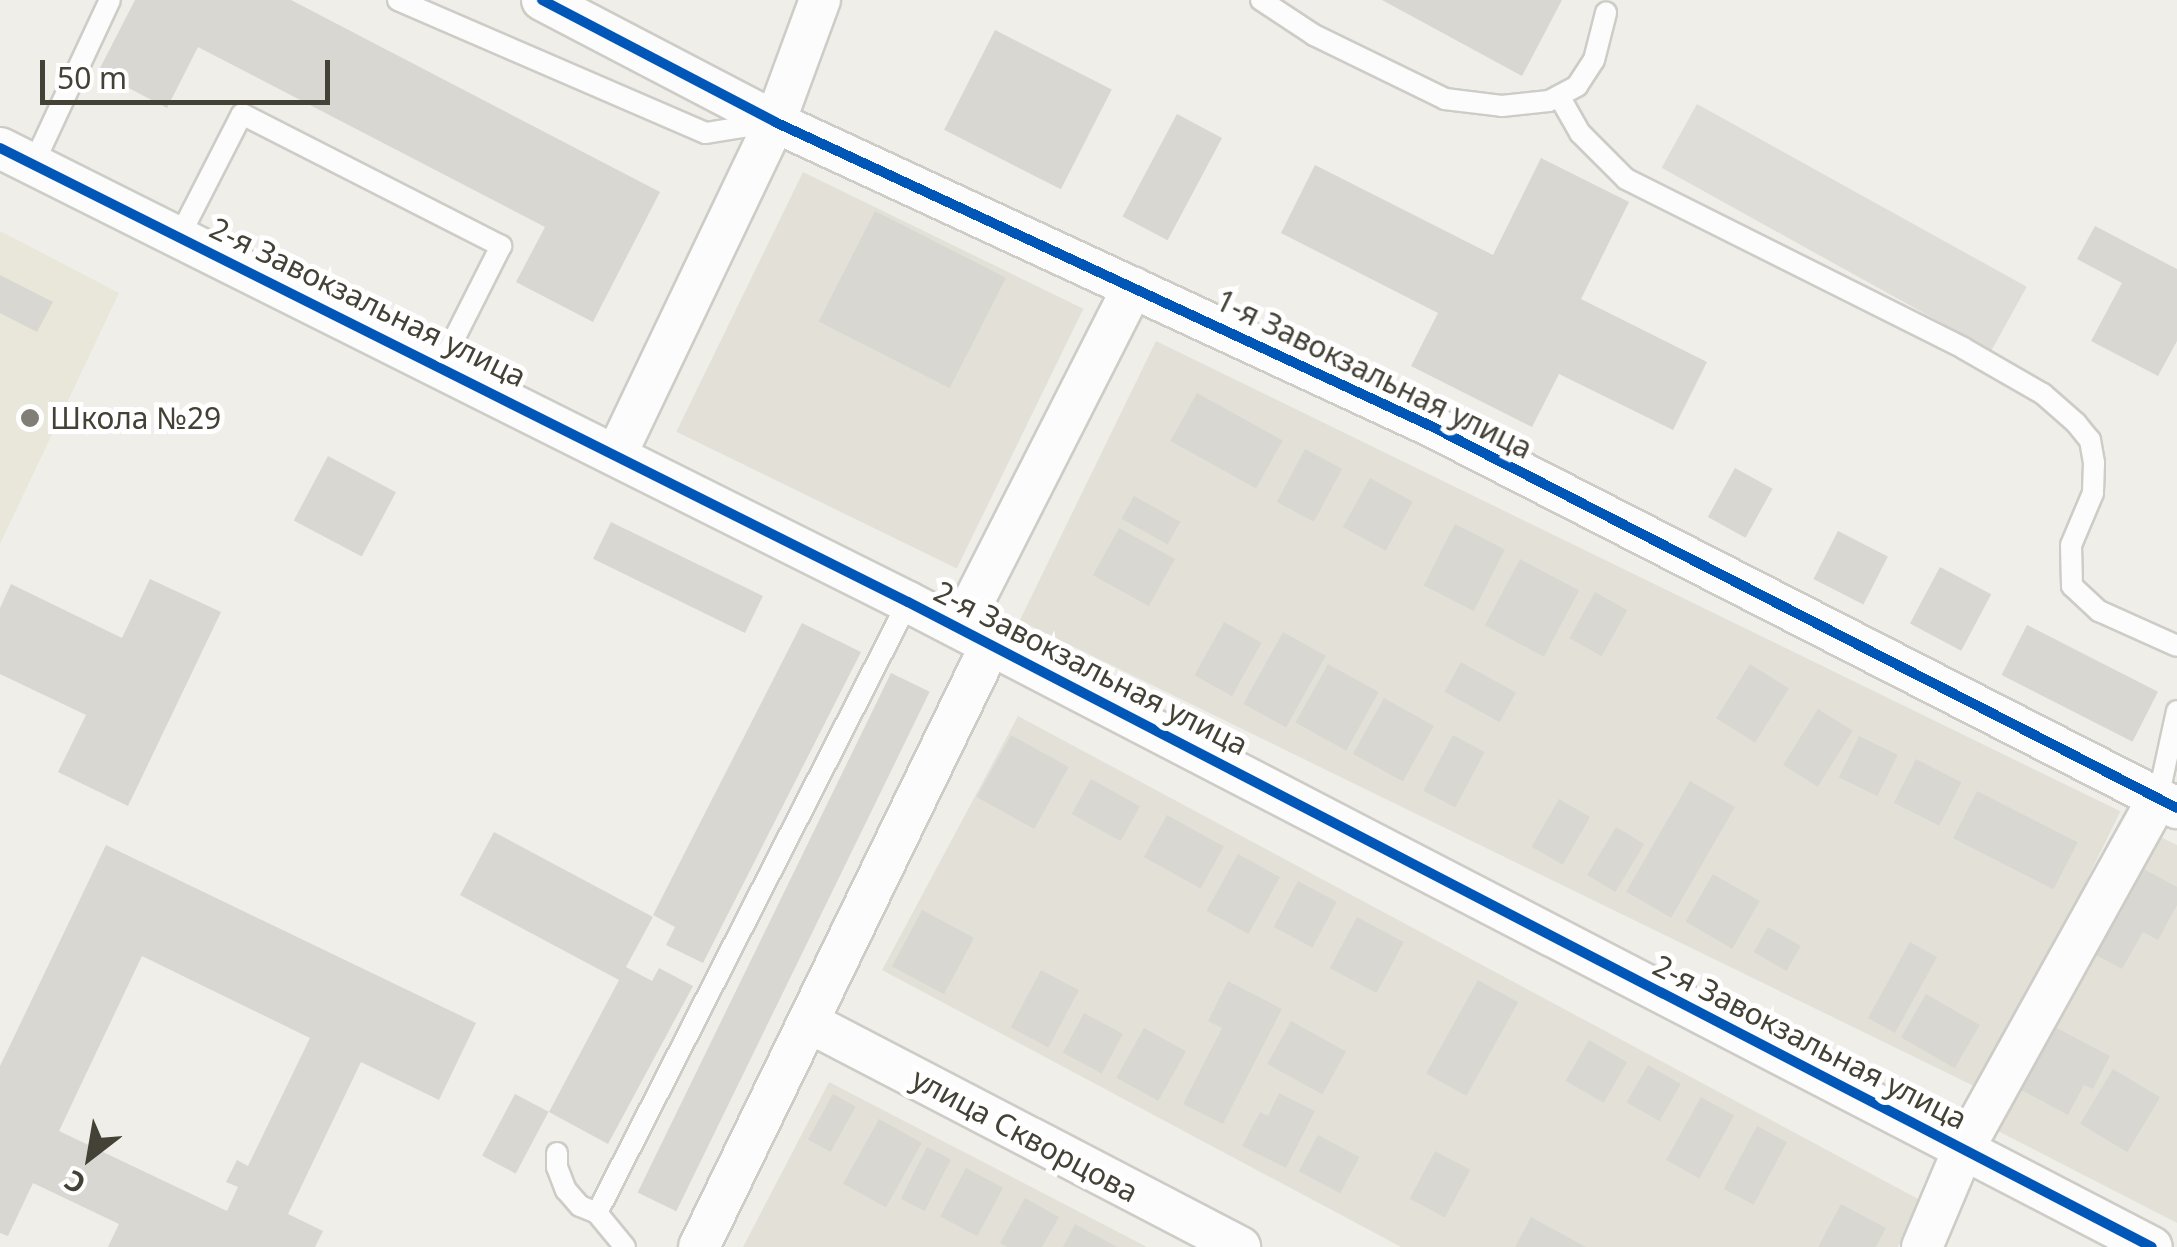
<!DOCTYPE html>
<html>
<head>
<meta charset="utf-8">
<style>
  body { margin:0 }
  #map { position:relative; width:2177px; height:1247px; overflow:hidden; background:#efeee9; font-family:"Noto Sans",sans-serif }
  div>[style] { position:absolute }
  [style*='--x'] { left:calc(var(--x)*1px); top:calc(var(--y)*1px); width:calc(var(--w)*1px); rotate:calc(var(--a)*1deg) }
  .residential>* { inset:0; background:#e3e1d7; transform-origin:0 0 }
  .industrial>* { inset:0; background:#dfddd7; transform-origin:0 0 }
  .education>* { inset:0; background:#e9e7d9 }
  .building>* { inset:0; background:#d8d7d2; transform-origin:0 0 }
  .roads { filter:drop-shadow(2px 0 #cdccc7) drop-shadow(-2px 0 #cdccc7) drop-shadow(0 2px #cdccc7) drop-shadow(0 -2px #cdccc7) }
  .lane>* { height:20px; margin:-10px; padding:0 10px; transform-origin:10px; border-radius:10px; background:#fdfcfc }
  .street>* { height:40px; margin:-20px; padding:0 20px; transform-origin:20px; border-radius:20px; background:#fdfcfc }
  .cycleway>* { height:10px; margin:-5px; padding:0 5px; transform-origin:5px; border-radius:5px; background:#0057b8 }
  .dots>* { width:28px; height:28px; translate:-50% -50%; box-sizing:border-box; border:5px solid #fff; border-radius:50% }
  span { translate:-50% -50%; white-space:nowrap; text-align:center; line-height:1.15; -webkit-text-stroke:10px #fff; paint-order:stroke }
  .street-label { font-size:30px; color:#444136 }
  .poi-label { font-size:30px; color:#444136 }
  .left { translate:0 -50%; text-align:left }
  .north { position:absolute; left:40px; top:1107px; width:100px; height:100px; -webkit-text-stroke:8px #fff; paint-order:stroke; rotate:211deg; font-size:28px; font-weight:700; line-height:40px; text-align:center; color:#444136 }
  .north::after { content:''; display:block; margin:auto; width:35px; height:45px; background:#444136; clip-path:polygon(50% 0,100% 100%,50% 72%,0 100%) }
  .scale { position:absolute; left:40px; top:60px; width:290px; height:45px; box-sizing:border-box; border:5px solid #444136; border-top:0; padding-left:12px; font-size:30px; line-height:35px; white-space:nowrap; color:#444136; -webkit-text-stroke:8px #fff; paint-order:stroke }
</style>
</head>
<body>
<div id="map">
  <div class="residential">
    <div style="left:803px;top:172px;width:312px;height:289px;rotate:26deg"></div>
    <div style="left:1156px;top:341px;width:1073px;height:311px;rotate:26deg"></div>
    <div style="clip-path:polygon(1018px 716px,1922px 1201px,1898px 1247px,1401px 1247px,882px 970px)"></div>
    <div style="clip-path:polygon(2153px 833px,2177px 845px,2177px 1223px,1996px 1130px)"></div>
    <div style="clip-path:polygon(829px 1082px,1147px 1247px,743px 1247px)"></div>
  </div>
  <div class="industrial">
    <div style="left:1697px;top:104px;width:377px;height:73px;rotate:29deg"></div>
  </div>
  <div class="education">
    <div style="clip-path:polygon(0 231px,119px 293px,0 544px)"></div>
  </div>
  <div class="building">
    <div style="clip-path:polygon(135px 0,291px 0,660px 192px,593px 322px,516px 282px,545px 227px,198px 47px,167px 108px,98px 72px)"></div>
    <div style="clip-path:polygon(1382px 0,1562px 0,1522px 76px)"></div>
    <div style="left:995px;top:30px;width:131px;height:112px;rotate:27deg"></div>
    <div style="left:1177px;top:114px;width:51px;height:116px;rotate:28deg"></div>
    <div style="clip-path:polygon(1541px 158px,1629px 202px,1581px 299px,1707px 362px,1673px 430px,1559px 374px,1532px 427px,1411px 366px,1438px 313px,1281px 233px,1315px 165px,1493px 255px)"></div>
    <div style="left:875px;top:211px;width:147px;height:124px;rotate:27deg"></div>
    <div style="clip-path:polygon(2095px 226px,2177px 269px,2177px 341px,2158px 376px,2091px 341px,2122px 283px,2077px 259px)"></div>
    <div style="clip-path:polygon(0 275px,53px 302px,37px 332px,0 313px)"></div>
    <div style="left:1197px;top:393px;width:98px;height:55px;rotate:29deg"></div>
    <div style="left:1305px;top:449px;width:42px;height:60px;rotate:28deg"></div>
    <div style="left:328px;top:456px;width:77px;height:73px;rotate:28deg"></div>
    <div style="left:1735px;top:468px;width:43px;height:56px;rotate:29deg"></div>
    <div style="left:1370px;top:478px;width:49px;height:56px;rotate:29deg"></div>
    <div style="left:1134px;top:496px;width:53px;height:26px;rotate:29deg"></div>
    <div style="left:611px;top:522px;width:169px;height:41px;rotate:26deg"></div>
    <div style="left:1455px;top:524px;width:56px;height:69px;rotate:27deg"></div>
    <div style="left:1119px;top:528px;width:64px;height:54px;rotate:29deg"></div>
    <div style="left:1838px;top:531px;width:56px;height:54px;rotate:27deg"></div>
    <div style="left:1520px;top:559px;width:67px;height:75px;rotate:28deg"></div>
    <div style="left:1940px;top:567px;width:58px;height:64px;rotate:28deg"></div>
    <div style="clip-path:polygon(150px 579px,221px 612px,128px 806px,58px 772px,86px 715px,0 674px,0 608px,11px 584px,122px 638px)"></div>
    <div style="left:1595px;top:592px;width:37px;height:53px;rotate:29deg"></div>
    <div style="left:1224px;top:622px;width:43px;height:61px;rotate:29deg"></div>
    <div style="clip-path:polygon(802px 623px,861px 652px,703px 963px,666px 945px,675px 927px,653px 915px)"></div>
    <div style="left:2027px;top:625px;width:147px;height:56px;rotate:27deg"></div>
    <div style="left:1283px;top:632px;width:49px;height:82px;rotate:29deg"></div>
    <div style="left:1461px;top:662px;width:63px;height:34px;rotate:29deg"></div>
    <div style="left:1328px;top:664px;width:58px;height:67px;rotate:29deg"></div>
    <div style="left:1750px;top:664px;width:46px;height:64px;rotate:32deg"></div>
    <div style="left:891px;top:673px;width:43px;height:578px;rotate:26deg"></div>
    <div style="left:1384px;top:698px;width:57px;height:64px;rotate:29deg"></div>
    <div style="left:1818px;top:709px;width:41px;height:66px;rotate:32deg"></div>
    <div style="left:1011px;top:735px;width:66px;height:71px;rotate:29deg"></div>
    <div style="left:1453px;top:735px;width:36px;height:63px;rotate:28deg"></div>
    <div style="left:1859px;top:736px;width:43px;height:46px;rotate:26deg"></div>
    <div style="left:1916px;top:759px;width:51px;height:49px;rotate:27deg"></div>
    <div style="left:1091px;top:779px;width:56px;height:40px;rotate:29deg"></div>
    <div style="left:1690px;top:781px;width:52px;height:128px;rotate:30deg"></div>
    <div style="left:1977px;top:791px;width:113px;height:53px;rotate:27deg"></div>
    <div style="left:1559px;top:799px;width:36px;height:55px;rotate:30deg"></div>
    <div style="left:1167px;top:815px;width:65px;height:48px;rotate:29deg"></div>
    <div style="left:1616px;top:827px;width:33px;height:56px;rotate:31deg"></div>
    <div style="clip-path:polygon(494px 832px,653px 917px,626px 967px,652px 981px,659px 968px,693px 986px,608px 1144px,549px 1112px,619px 980px,460px 895px)"></div>
    <div style="clip-path:polygon(evenodd,106px 845px,476px 1023px,439px 1100px,361px 1062px,288px 1214px,323px 1231px,315px 1247px,108px 1247px,119px 1224px,33px 1183px,8px 1236px,0 1233px,0 1066px,106px 845px,142px 956px,310px 1038px,248px 1166px,237px 1160px,226px 1182px,238px 1187px,227px 1211px,59px 1131px,142px 956px)"></div>
    <div style="left:1238px;top:854px;width:48px;height:65px;rotate:29deg"></div>
    <div style="clip-path:polygon(2142px 868px,2177px 887px,2177px 905px,2158px 940px,2143px 932px,2122px 969px,2094px 954px)"></div>
    <div style="left:1713px;top:874px;width:54px;height:55px;rotate:30deg"></div>
    <div style="left:1298px;top:881px;width:44px;height:52px;rotate:28deg"></div>
    <div style="left:922px;top:910px;width:59px;height:64px;rotate:28deg"></div>
    <div style="left:1357px;top:917px;width:53px;height:58px;rotate:28deg"></div>
    <div style="left:1768px;top:927px;width:38px;height:29px;rotate:30deg"></div>
    <div style="left:1910px;top:942px;width:31px;height:87px;rotate:29deg"></div>
    <div style="left:1041px;top:970px;width:43px;height:65px;rotate:28deg"></div>
    <div style="left:1478px;top:980px;width:46px;height:107px;rotate:29deg"></div>
    <div style="clip-path:polygon(1228px 981px,1282px 1009px,1223px 1124px,1183px 1104px,1222px 1028px,1208px 1021px)"></div>
    <div style="left:1926px;top:994px;width:62px;height:50px;rotate:30deg"></div>
    <div style="left:1084px;top:1013px;width:44px;height:45px;rotate:28deg"></div>
    <div style="left:1291px;top:1021px;width:63px;height:49px;rotate:29deg"></div>
    <div style="clip-path:polygon(2055px 1027px,2110px 1056px,2093px 1089px,2084px 1085px,2068px 1115px,2021px 1090px)"></div>
    <div style="left:1144px;top:1028px;width:48px;height:57px;rotate:29deg"></div>
    <div style="left:1589px;top:1040px;width:44px;height:47px;rotate:30deg"></div>
    <div style="left:1648px;top:1065px;width:38px;height:43px;rotate:30deg"></div>
    <div style="left:2113px;top:1069px;width:55px;height:64px;rotate:31deg"></div>
    <div style="clip-path:polygon(1279px 1093px,1315px 1111px,1286px 1168px,1242px 1146px,1260px 1112px,1268px 1116px)"></div>
    <div style="left:515px;top:1094px;width:38px;height:70px;rotate:28deg"></div>
    <div style="left:833px;top:1094px;width:26px;height:52px;rotate:29deg"></div>
    <div style="left:1701px;top:1097px;width:38px;height:72px;rotate:29deg"></div>
    <div style="left:879px;top:1119px;width:49px;height:74px;rotate:29deg"></div>
    <div style="left:1757px;top:1126px;width:34px;height:71px;rotate:28deg"></div>
    <div style="left:1318px;top:1135px;width:47px;height:41px;rotate:28deg"></div>
    <div style="left:927px;top:1147px;width:27px;height:58px;rotate:27deg"></div>
    <div style="left:1435px;top:1151px;width:40px;height:54px;rotate:28deg"></div>
    <div style="left:966px;top:1168px;width:42px;height:55px;rotate:28deg"></div>
    <div style="clip-path:polygon(1025px 1198px,1059px 1217px,1042px 1247px,1007px 1247px,1000px 1243px)"></div>
    <div style="clip-path:polygon(1841px 1204px,1886px 1228px,1876px 1247px,1818px 1247px)"></div>
    <div style="clip-path:polygon(1531px 1217px,1586px 1247px,1515px 1247px)"></div>
    <div style="clip-path:polygon(1075px 1224px,1117px 1247px,1063px 1247px)"></div>
  </div>
  <div class="roads">
    <div class="lane">
      <div style="--x:398;--y:0;--w:335;--a:23.4"></div>
      <div style="--x:706;--y:133;--w:63;--a:-9.2"></div>
      <div style="--x:1261;--y:0;--w:64;--a:33.4"></div>
      <div style="--x:1314;--y:35;--w:146;--a:26"></div>
      <div style="--x:1445;--y:99;--w:57;--a:7"></div>
      <div style="--x:1502;--y:106;--w:47;--a:-6.1"></div>
      <div style="--x:1549;--y:101;--w:32;--a:-28"></div>
      <div style="--x:1577;--y:86;--w:31;--a:-57"></div>
      <div style="--x:1594;--y:60;--w:49;--a:-75.7"></div>
      <div style="--x:1559;--y:96;--w:43;--a:60.4"></div>
      <div style="--x:1580;--y:133;--w:65;--a:45"></div>
      <div style="--x:1626;--y:179;--w:377;--a:26.6"></div>
      <div style="--x:1963;--y:348;--w:92;--a:29.9"></div>
      <div style="--x:2043;--y:394;--w:44;--a:41.3"></div>
      <div style="--x:2076;--y:423;--w:22;--a:51"></div>
      <div style="--x:2090;--y:440;--w:23;--a:80"></div>
      <div style="--x:2094;--y:463;--w:30;--a:92"></div>
      <div style="--x:2093;--y:493;--w:56;--a:112.9"></div>
      <div style="--x:2071;--y:545;--w:41;--a:88.6"></div>
      <div style="--x:2072;--y:586;--w:37;--a:43"></div>
      <div style="--x:2099;--y:611;--w:85;--a:24.2"></div>
      <div style="--x:33;--y:165;--w:182;--a:-65"></div>
      <div style="--x:179;--y:237;--w:138;--a:-62.9"></div>
      <div style="--x:242;--y:114;--w:291;--a:27"></div>
      <div style="--x:501;--y:246;--w:133;--a:116.8"></div>
      <div style="--x:2158;--y:798;--w:89;--a:-77.7"></div>
      <div style="--x:557;--y:1153;--w:14;--a:90"></div>
      <div style="--x:557;--y:1167;--w:25;--a:69"></div>
      <div style="--x:566;--y:1190;--w:21;--a:49"></div>
      <div style="--x:580;--y:1206;--w:18;--a:22"></div>
      <div style="--x:625;--y:1247;--w:44;--a:-129.5"></div>
      <div style="--x:597;--y:1213;--w:686;--a:-63.02"></div>
    </div>
    <div class="street">
      <div style="--x:542;--y:0;--w:263;--a:27.6"></div>
      <div style="--x:775;--y:122;--w:725;--a:24.87"></div>
      <div style="--x:1433;--y:427;--w:836;--a:27.12"></div>
      <div style="--x:0;--y:148;--w:1015;--a:26.57"></div>
      <div style="--x:908;--y:602;--w:1401;--a:27.41"></div>
      <div style="--x:617;--y:453;--w:367;--a:-64.5"></div>
      <div style="--x:775;--y:122;--w:130;--a:-69.8"></div>
      <div style="--x:960;--y:628;--w:382;--a:-63.1"></div>
      <div style="--x:810;--y:1023;--w:485;--a:27.5"></div>
      <div style="--x:699;--y:1247;--w:670;--a:-64.16"></div>
      <div style="--x:1922;--y:1247;--w:105;--a:-67.1"></div>
      <div style="--x:1963;--y:1150;--w:402;--a:-61"></div>
    </div>
  </div>
  <div class="cycleway">
    <div style="--x:542;--y:0;--w:263;--a:27.6"></div>
    <div style="--x:775;--y:122;--w:725;--a:24.87"></div>
    <div style="--x:1433;--y:427;--w:836;--a:27.12"></div>
    <div style="--x:0;--y:148;--w:1015;--a:26.57"></div>
    <div style="--x:908;--y:602;--w:1401;--a:27.41"></div>
  </div>
  <div class="dots">
    <div style="left:30px;top:418px;background:#807e75"></div>
  </div>
  <div class="street-label">
    <span style="left:368px;top:302px;rotate:26deg">2-я Завокзальная улица</span>
    <span style="left:1374px;top:374px;rotate:26deg">1-я Завокзальная улица</span>
    <span style="left:1091px;top:668px;rotate:27deg">2-я Завокзальная улица</span>
    <span style="left:1810px;top:1042px;rotate:27deg">2-я Завокзальная улица</span>
    <span style="left:1025px;top:1135px;rotate:28deg">улица Скворцова</span>
  </div>
  <div class="poi-label">
    <span class="left" style="left:50px;top:418px">Школа №29</span>
  </div>
  <div class="north">С</div>
  <div class="scale">50 m</div>
</div>
</body>
</html>
